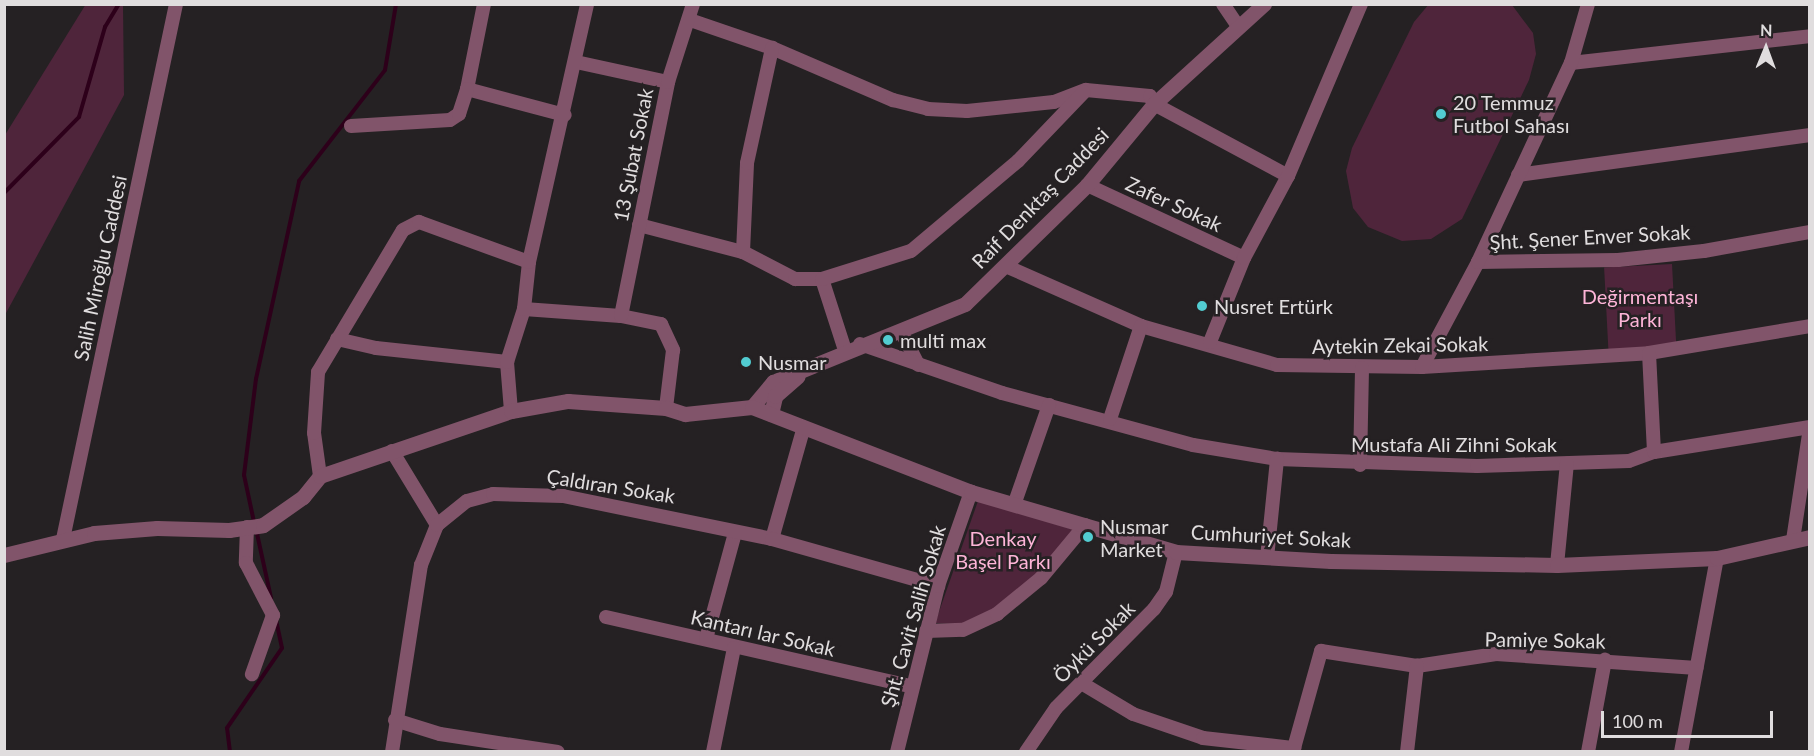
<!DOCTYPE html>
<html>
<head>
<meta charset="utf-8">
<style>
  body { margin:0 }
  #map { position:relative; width:1814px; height:756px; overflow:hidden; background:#252123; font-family:Lato,sans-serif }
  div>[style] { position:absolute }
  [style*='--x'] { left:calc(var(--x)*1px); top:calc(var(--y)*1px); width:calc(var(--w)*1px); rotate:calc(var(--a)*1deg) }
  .green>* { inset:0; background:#4f253b; transform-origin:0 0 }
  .stream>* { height:4px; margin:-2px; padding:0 2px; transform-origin:2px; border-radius:2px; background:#2d001a }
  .minor>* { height:14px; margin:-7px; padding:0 7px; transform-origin:7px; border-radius:7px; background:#81546a }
  .tertiary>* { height:15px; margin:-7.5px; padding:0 7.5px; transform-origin:7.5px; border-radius:7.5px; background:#81546a }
  .dots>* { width:16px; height:16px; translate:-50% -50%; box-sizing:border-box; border:3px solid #252123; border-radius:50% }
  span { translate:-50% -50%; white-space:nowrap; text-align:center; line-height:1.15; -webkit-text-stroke:5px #252123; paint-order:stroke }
  .poi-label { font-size:20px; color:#e0ddde }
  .left { translate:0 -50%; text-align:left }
  .street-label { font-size:20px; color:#e0ddde }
  .park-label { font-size:20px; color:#fdb4d7 }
  .frame { position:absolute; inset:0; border:6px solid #e0ddde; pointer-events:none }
  .north { position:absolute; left:1736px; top:18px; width:60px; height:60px; -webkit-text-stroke:4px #252123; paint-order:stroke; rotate:1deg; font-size:16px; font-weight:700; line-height:24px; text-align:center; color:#e0ddde }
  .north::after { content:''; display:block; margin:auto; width:21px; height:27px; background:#e0ddde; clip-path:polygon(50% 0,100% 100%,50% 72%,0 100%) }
  .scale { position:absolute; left:1601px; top:711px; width:172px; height:27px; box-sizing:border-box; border:3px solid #e0ddde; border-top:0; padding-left:8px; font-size:18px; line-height:21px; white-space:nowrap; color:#e0ddde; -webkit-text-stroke:4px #252123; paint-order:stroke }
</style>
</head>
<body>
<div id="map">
  <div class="green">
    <div style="clip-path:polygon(86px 4px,123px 5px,124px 95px,5px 315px,5px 135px)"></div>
    <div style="clip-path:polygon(1429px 4px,1512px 5px,1533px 33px,1536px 54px,1529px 80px,1462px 219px,1431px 239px,1402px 241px,1368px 227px,1353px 208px,1346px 171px,1352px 148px,1414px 22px)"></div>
    <div style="left:1672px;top:264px;width:83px;height:68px;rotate:87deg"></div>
    <div style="clip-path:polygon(978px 501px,1075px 530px,1043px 569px,998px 609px,965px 624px,935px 623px)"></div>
  </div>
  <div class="stream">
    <div style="--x:4;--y:193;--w:107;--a:-45.4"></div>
    <div style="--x:79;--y:117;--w:94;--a:-73.9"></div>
    <div style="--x:105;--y:27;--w:27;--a:-59"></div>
    <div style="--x:254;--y:522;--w:48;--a:-102"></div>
    <div style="--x:244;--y:475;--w:97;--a:-82.9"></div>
    <div style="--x:256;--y:379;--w:203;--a:-77.7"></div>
    <div style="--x:299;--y:181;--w:140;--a:-52.2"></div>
    <div style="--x:385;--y:70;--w:67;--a:-80.5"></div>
    <div style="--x:256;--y:529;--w:71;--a:77.7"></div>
    <div style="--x:230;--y:752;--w:24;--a:-97"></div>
    <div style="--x:227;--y:728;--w:97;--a:-55.5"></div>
    <div style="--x:282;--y:648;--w:29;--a:-102"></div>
  </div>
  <div class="minor">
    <div style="--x:484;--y:4;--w:87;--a:101.3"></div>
    <div style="--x:467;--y:89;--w:101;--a:14.9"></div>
    <div style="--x:1223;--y:4;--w:27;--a:56"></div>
    <div style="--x:690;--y:20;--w:87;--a:18.9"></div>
    <div style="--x:772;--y:48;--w:132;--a:23.3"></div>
    <div style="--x:893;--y:100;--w:36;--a:14"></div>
    <div style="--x:928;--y:109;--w:39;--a:3"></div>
    <div style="--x:967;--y:111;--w:87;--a:-5.9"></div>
    <div style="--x:1054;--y:102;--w:34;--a:-21"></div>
    <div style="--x:1086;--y:90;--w:64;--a:5.4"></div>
    <div style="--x:1150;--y:96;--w:9;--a:63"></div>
    <div style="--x:1154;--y:104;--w:152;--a:28.2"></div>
    <div style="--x:576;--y:62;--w:94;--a:12.3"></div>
    <div style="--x:1571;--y:63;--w:241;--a:-6.4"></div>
    <div style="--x:351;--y:126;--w:99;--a:-3.5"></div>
    <div style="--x:450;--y:120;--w:11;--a:-34"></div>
    <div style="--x:459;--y:114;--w:26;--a:-72"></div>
    <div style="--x:1518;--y:175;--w:295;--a:-7.8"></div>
    <div style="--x:1087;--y:185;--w:173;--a:24.9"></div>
    <div style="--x:639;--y:225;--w:107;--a:14.6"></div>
    <div style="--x:743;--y:252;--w:59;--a:27.4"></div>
    <div style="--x:795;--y:279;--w:27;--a:0"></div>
    <div style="--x:822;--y:279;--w:75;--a:72.1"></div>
    <div style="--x:743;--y:252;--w:89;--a:-87.4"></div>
    <div style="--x:747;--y:163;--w:118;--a:-77.7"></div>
    <div style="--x:1478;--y:262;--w:140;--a:-0.8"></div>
    <div style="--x:1618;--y:260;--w:86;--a:-6"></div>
    <div style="--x:1704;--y:251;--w:108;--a:-10.2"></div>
    <div style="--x:1008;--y:267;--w:145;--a:23.9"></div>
    <div style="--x:1141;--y:326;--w:141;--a:16"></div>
    <div style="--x:1277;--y:365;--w:145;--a:0.8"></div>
    <div style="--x:1422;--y:367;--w:227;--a:-3.5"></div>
    <div style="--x:1649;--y:353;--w:163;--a:-9.5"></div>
    <div style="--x:822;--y:279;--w:93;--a:-17.5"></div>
    <div style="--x:911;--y:251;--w:140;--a:-40.1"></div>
    <div style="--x:1018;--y:161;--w:95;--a:-46.3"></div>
    <div style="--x:524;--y:309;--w:97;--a:4.1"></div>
    <div style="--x:621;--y:316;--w:41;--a:11.3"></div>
    <div style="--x:661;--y:324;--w:29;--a:65"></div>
    <div style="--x:673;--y:350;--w:58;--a:96.9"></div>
    <div style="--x:621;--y:316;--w:239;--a:-78.6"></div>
    <div style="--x:668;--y:82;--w:82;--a:-72.2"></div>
    <div style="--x:901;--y:331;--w:38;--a:63"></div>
    <div style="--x:337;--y:339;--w:40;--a:13"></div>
    <div style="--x:376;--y:348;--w:132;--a:6.1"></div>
    <div style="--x:1210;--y:342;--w:91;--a:-68"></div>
    <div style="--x:1244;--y:258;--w:93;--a:-61.8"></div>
    <div style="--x:1288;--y:176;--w:187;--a:-67"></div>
    <div style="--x:860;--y:344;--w:150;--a:19"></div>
    <div style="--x:1002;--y:393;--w:198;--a:15.2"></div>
    <div style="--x:1193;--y:445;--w:85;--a:9.5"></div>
    <div style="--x:1277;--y:459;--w:200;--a:2"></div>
    <div style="--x:1477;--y:466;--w:152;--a:-1.9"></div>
    <div style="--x:1629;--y:461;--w:27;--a:-20"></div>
    <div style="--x:1654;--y:452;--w:158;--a:-9.1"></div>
    <div style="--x:1649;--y:353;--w:99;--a:87.1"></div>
    <div style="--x:1422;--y:367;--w:119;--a:-61.9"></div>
    <div style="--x:1478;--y:262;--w:220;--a:-65"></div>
    <div style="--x:1571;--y:63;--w:61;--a:-73.9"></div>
    <div style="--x:511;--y:411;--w:49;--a:-94.7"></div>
    <div style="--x:507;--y:362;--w:56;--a:-72.2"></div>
    <div style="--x:524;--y:309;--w:47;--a:-83.9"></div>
    <div style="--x:529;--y:262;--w:264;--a:-77.3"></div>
    <div style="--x:1110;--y:419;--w:98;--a:-71.6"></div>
    <div style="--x:392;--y:451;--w:87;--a:58.7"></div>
    <div style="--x:1360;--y:465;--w:97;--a:-88.8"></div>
    <div style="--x:320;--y:476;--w:43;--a:-97.9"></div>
    <div style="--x:314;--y:433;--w:61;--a:-86.2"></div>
    <div style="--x:318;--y:372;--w:165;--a:-59.1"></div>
    <div style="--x:403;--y:230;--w:18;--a:-27"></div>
    <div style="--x:419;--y:222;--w:117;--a:20"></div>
    <div style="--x:1014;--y:505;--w:106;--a:-70.7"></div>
    <div style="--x:247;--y:527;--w:36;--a:92"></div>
    <div style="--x:246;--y:563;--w:59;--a:62.6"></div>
    <div style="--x:273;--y:615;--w:63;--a:109.6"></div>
    <div style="--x:63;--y:539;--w:547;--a:-78.07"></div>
    <div style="--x:772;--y:539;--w:116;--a:-74.1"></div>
    <div style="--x:1793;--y:540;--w:113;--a:-81.4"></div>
    <div style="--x:1267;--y:558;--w:100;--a:-84.2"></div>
    <div style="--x:1557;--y:565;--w:102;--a:-84.4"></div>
    <div style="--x:606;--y:617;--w:312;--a:12.8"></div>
    <div style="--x:926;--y:631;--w:37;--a:-2"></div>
    <div style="--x:963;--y:630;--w:38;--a:-25"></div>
    <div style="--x:997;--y:614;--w:57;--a:-39.3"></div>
    <div style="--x:1041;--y:578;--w:69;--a:-50.3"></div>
    <div style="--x:706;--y:639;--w:110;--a:-74.7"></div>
    <div style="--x:1083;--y:684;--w:58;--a:31"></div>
    <div style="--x:1133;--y:714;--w:74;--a:18.9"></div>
    <div style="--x:1203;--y:738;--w:92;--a:6.3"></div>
    <div style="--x:1294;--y:748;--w:101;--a:-74.4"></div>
    <div style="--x:1321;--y:651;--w:97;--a:8.9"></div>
    <div style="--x:1417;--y:666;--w:80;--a:-8.6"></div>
    <div style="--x:1496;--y:654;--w:201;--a:4"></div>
    <div style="--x:395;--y:720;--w:47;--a:17.3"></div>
    <div style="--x:440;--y:734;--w:119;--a:8.7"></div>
    <div style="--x:392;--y:752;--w:189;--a:-81.2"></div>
    <div style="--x:421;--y:565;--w:43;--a:-68.2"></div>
    <div style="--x:437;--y:525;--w:38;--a:-39"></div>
    <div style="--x:467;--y:501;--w:27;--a:-15"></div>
    <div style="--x:493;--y:494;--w:70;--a:1.6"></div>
    <div style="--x:563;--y:496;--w:213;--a:11.6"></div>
    <div style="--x:772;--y:539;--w:173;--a:15.8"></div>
    <div style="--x:713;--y:752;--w:106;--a:-78.6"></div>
    <div style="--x:897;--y:752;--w:171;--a:-76.1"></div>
    <div style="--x:938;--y:586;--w:100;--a:-70.7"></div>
    <div style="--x:1026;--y:752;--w:53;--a:-55.7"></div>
    <div style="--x:1056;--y:708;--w:139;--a:-45.3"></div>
    <div style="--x:1154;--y:609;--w:21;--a:-55"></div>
    <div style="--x:1166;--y:592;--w:41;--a:-76"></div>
    <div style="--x:1407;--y:752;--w:87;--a:-83.4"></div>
    <div style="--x:1588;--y:752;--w:94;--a:-79.5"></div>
    <div style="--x:1681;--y:752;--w:197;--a:-79.5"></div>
  </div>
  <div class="tertiary">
    <div style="--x:752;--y:407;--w:33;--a:-50"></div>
    <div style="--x:773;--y:382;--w:207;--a:-22.1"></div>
    <div style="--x:965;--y:304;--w:170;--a:-44.3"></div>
    <div style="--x:1087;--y:185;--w:105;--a:-50.4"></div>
    <div style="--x:1154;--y:104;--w:149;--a:-42.3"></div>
    <div style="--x:771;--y:414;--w:18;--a:-77"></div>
    <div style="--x:775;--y:396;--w:30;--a:-41"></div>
    <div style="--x:4;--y:555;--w:93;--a:-13.7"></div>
    <div style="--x:94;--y:533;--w:63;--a:-4.5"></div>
    <div style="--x:157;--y:528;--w:72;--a:1.6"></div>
    <div style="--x:229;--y:530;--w:34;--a:-8"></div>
    <div style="--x:263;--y:525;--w:49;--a:-35"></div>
    <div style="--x:303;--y:497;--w:27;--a:-51"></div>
    <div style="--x:320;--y:476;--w:202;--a:-18.8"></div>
    <div style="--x:511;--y:411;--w:58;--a:-10"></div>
    <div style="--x:568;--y:401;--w:98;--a:4.1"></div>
    <div style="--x:666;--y:408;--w:20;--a:18"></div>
    <div style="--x:685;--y:414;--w:67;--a:-6"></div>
    <div style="--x:752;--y:407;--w:235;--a:21.2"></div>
    <div style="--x:971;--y:492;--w:214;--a:16.3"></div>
    <div style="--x:1176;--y:552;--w:155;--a:3.3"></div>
    <div style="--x:1331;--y:561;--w:226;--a:1"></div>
    <div style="--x:1557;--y:565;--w:160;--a:-2.5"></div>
    <div style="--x:1717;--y:558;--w:95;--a:-12.7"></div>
  </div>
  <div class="dots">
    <div style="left:1441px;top:114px;background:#52ccd1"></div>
    <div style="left:1202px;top:306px;background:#52ccd1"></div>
    <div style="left:888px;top:340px;background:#52ccd1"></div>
    <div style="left:746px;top:362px;background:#52ccd1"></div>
    <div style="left:1088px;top:537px;background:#52ccd1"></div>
  </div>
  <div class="poi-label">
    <span class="left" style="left:1453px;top:114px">20 Temmuz<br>Futbol Sahası</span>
    <span class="left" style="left:1214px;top:306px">Nusret Ertürk</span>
    <span class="left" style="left:900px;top:340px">multi max</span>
    <span class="left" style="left:758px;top:362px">Nusmar</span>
    <span class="left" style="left:1100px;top:538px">Nusmar<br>Market</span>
  </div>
  <div class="street-label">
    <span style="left:633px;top:155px;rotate:-79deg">13 Şubat Sokak</span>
    <span style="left:1040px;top:198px;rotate:-46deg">Raif Denktaş Caddesi</span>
    <span style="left:1174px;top:204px;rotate:25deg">Zafer Sokak</span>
    <span style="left:1590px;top:237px;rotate:-3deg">Şht. Şener Enver Sokak</span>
    <span style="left:100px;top:268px;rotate:-78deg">Salih Miroğlu Caddesi</span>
    <span style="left:1400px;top:345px;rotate:-1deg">Aytekin Zekai Sokak</span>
    <span style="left:1454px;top:444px">Mustafa Ali Zihni Sokak</span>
    <span style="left:611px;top:486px;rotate:9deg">Çaldıran Sokak</span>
    <span style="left:1271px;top:536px;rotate:3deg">Cumhuriyet Sokak</span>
    <span style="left:913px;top:616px;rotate:-74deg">Şht. Cavit Salih Sokak</span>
    <span style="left:763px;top:633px;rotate:13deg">Kantarı lar Sokak</span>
    <span style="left:1545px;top:640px;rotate:1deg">Pamiye Sokak</span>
    <span style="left:1094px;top:642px;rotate:-45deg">Öykü Sokak</span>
  </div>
  <div class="park-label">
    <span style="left:1640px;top:308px">Değirmentaşı<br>Parkı</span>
    <span style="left:1003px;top:550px">Denkay<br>Başel Parkı</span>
  </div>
  <div class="frame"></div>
  <div class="north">N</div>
  <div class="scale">100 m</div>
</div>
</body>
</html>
